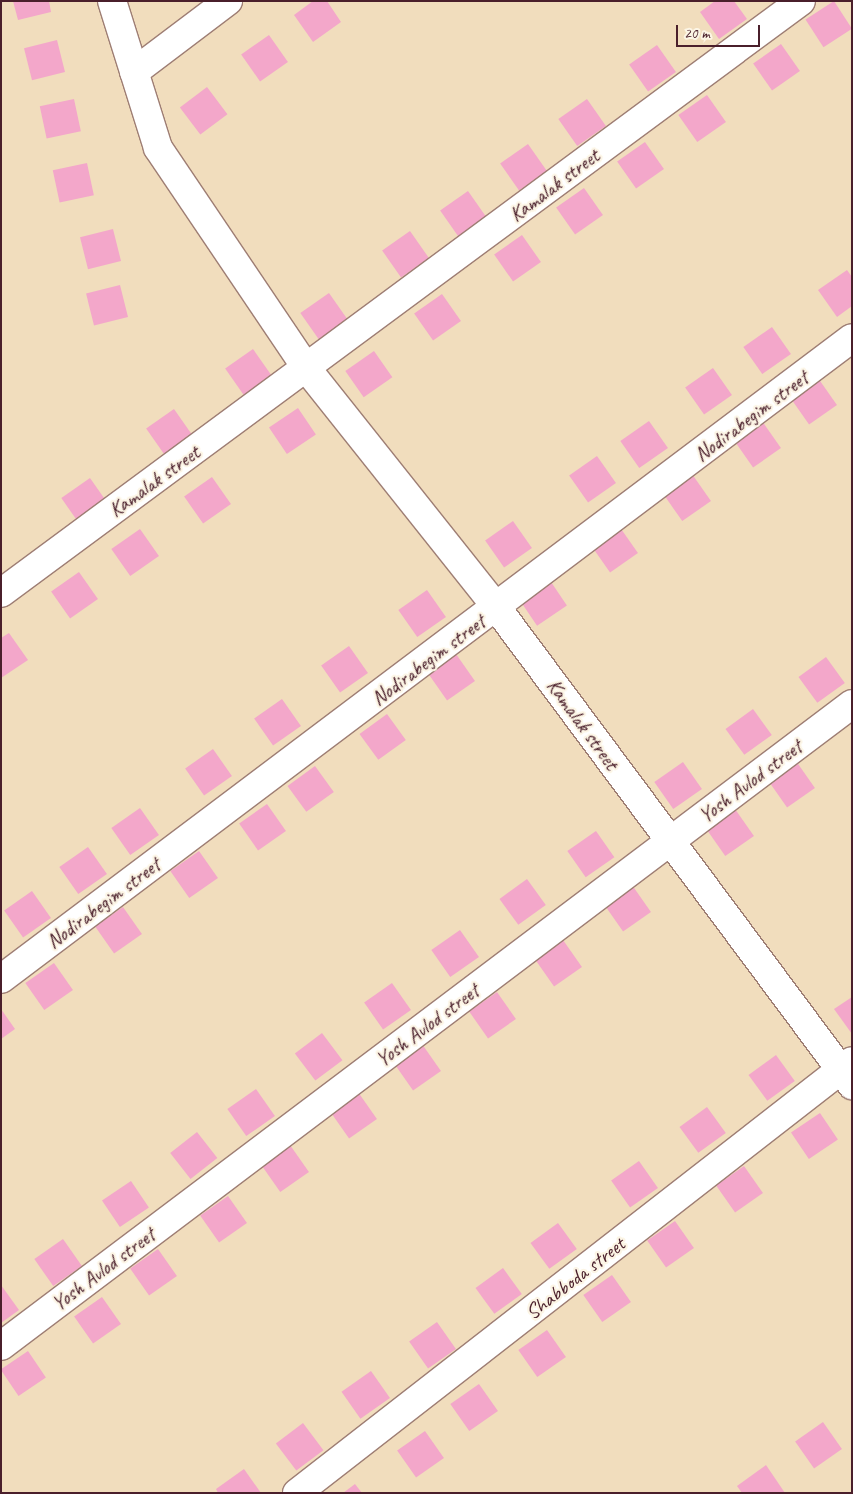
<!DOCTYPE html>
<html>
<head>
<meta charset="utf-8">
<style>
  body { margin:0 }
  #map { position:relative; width:853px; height:1494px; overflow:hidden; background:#f1ddbd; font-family:Caveat,sans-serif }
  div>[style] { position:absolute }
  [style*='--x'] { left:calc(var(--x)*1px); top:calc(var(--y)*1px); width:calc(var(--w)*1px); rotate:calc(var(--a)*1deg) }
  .building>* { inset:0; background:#f3a7ca; transform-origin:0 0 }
  .roads { filter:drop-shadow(1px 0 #9e7e74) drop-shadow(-1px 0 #9e7e74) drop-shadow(0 1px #9e7e74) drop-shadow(0 -1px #9e7e74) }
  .street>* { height:28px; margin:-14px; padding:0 14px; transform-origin:14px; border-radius:14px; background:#fff }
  span { translate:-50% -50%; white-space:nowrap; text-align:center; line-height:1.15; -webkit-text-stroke:4.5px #fcf5e5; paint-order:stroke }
  .street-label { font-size:21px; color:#4a1f2b }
  .frame { position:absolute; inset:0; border:2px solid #4a1f2b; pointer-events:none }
  .scale { position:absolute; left:676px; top:25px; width:84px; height:22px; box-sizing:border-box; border:2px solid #4a1f2b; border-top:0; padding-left:6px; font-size:15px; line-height:18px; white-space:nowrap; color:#4a1f2b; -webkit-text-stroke:4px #fcf5e5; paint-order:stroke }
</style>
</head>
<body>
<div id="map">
  <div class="building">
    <div style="clip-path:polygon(13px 1px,49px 1px,51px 12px,18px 20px)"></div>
    <div style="clip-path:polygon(313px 1px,327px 1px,341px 22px,313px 42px,294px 15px)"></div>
    <div style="clip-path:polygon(715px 1px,734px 1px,747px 19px,719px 39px,700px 12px)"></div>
    <div style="left:834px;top:1px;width:33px;height:34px;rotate:57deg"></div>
    <div style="left:269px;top:35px;width:33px;height:34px;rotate:55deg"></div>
    <div style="left:57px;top:40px;width:33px;height:34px;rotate:76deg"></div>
    <div style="left:781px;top:44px;width:33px;height:34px;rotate:55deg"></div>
    <div style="left:657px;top:45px;width:33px;height:34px;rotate:55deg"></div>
    <div style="left:207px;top:87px;width:34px;height:34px;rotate:53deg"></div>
    <div style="left:707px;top:95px;width:33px;height:35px;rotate:55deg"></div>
    <div style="left:74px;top:99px;width:33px;height:35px;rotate:78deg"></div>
    <div style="left:587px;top:99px;width:33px;height:35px;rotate:55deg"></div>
    <div style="left:645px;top:142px;width:33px;height:34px;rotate:55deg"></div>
    <div style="left:528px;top:144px;width:33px;height:34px;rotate:55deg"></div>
    <div style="left:87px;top:163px;width:33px;height:35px;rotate:78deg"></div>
    <div style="left:584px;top:188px;width:33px;height:34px;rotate:55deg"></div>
    <div style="left:468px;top:191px;width:33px;height:34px;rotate:55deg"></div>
    <div style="left:113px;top:229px;width:33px;height:34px;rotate:76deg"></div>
    <div style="left:410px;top:231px;width:33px;height:34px;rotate:55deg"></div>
    <div style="left:522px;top:235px;width:33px;height:34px;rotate:55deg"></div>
    <div style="clip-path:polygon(847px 270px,852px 277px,852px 306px,837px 317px,818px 290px)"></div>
    <div style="left:120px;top:285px;width:33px;height:35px;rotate:76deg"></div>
    <div style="left:329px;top:293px;width:33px;height:35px;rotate:55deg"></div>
    <div style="left:442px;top:294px;width:33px;height:34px;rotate:55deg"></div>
    <div style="left:772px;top:327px;width:33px;height:35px;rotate:55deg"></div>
    <div style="left:253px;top:349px;width:33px;height:34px;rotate:55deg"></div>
    <div style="left:374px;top:351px;width:32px;height:35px;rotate:55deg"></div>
    <div style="left:713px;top:368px;width:33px;height:34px;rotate:55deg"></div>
    <div style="left:818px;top:378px;width:33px;height:34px;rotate:55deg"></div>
    <div style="left:298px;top:408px;width:32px;height:35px;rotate:56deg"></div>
    <div style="left:174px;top:409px;width:33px;height:34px;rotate:55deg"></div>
    <div style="left:649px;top:421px;width:33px;height:35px;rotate:55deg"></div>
    <div style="left:762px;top:421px;width:33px;height:34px;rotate:55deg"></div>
    <div style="left:597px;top:456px;width:33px;height:34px;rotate:55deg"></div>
    <div style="left:692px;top:474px;width:33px;height:35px;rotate:55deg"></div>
    <div style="left:212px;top:477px;width:33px;height:34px;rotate:55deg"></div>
    <div style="left:90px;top:478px;width:33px;height:35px;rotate:55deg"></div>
    <div style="left:513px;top:521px;width:33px;height:34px;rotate:55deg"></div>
    <div style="left:619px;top:526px;width:33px;height:34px;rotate:55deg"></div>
    <div style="left:140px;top:529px;width:33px;height:35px;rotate:55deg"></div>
    <div style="left:79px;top:572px;width:33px;height:34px;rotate:55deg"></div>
    <div style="left:549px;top:579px;width:32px;height:36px;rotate:56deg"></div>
    <div style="left:427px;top:590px;width:33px;height:35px;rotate:55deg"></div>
    <div style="clip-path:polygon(9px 633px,28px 660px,1px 678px,1px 638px)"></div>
    <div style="left:349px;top:646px;width:33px;height:34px;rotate:55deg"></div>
    <div style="left:456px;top:654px;width:33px;height:34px;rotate:55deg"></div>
    <div style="left:826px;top:657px;width:32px;height:34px;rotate:54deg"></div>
    <div style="left:282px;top:699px;width:33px;height:34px;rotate:55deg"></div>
    <div style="left:753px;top:709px;width:32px;height:34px;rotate:54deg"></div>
    <div style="left:387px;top:714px;width:32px;height:34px;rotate:54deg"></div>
    <div style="left:213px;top:749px;width:33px;height:34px;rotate:55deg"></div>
    <div style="left:796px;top:761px;width:33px;height:34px;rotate:55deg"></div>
    <div style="left:683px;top:762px;width:33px;height:35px;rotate:55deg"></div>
    <div style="left:315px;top:766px;width:32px;height:34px;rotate:54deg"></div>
    <div style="left:267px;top:804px;width:33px;height:34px;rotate:55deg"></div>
    <div style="left:140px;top:808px;width:33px;height:35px;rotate:55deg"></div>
    <div style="left:735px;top:809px;width:33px;height:35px;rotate:55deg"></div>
    <div style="left:596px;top:831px;width:32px;height:35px;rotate:55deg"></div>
    <div style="left:88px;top:847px;width:33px;height:35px;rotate:55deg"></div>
    <div style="left:199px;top:851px;width:33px;height:35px;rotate:55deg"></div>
    <div style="left:527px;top:879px;width:32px;height:34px;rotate:54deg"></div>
    <div style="left:632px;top:885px;width:33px;height:34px;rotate:55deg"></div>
    <div style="left:32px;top:891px;width:33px;height:34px;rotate:55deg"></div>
    <div style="left:123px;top:907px;width:33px;height:34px;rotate:55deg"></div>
    <div style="left:460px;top:930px;width:33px;height:35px;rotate:55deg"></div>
    <div style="left:563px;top:940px;width:33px;height:34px;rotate:55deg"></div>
    <div style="left:54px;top:963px;width:33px;height:35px;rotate:55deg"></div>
    <div style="left:392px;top:983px;width:33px;height:34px;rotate:55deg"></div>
    <div style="left:497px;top:992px;width:33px;height:34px;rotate:55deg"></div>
    <div style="clip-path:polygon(852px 997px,852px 1034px,834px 1009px)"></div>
    <div style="clip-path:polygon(1px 1009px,15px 1029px,1px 1039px)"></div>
    <div style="left:322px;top:1033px;width:34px;height:34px;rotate:53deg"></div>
    <div style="left:422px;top:1044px;width:33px;height:34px;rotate:55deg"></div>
    <div style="left:776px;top:1055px;width:32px;height:34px;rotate:54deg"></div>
    <div style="left:256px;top:1089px;width:33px;height:35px;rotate:55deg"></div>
    <div style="left:358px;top:1092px;width:33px;height:34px;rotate:55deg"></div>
    <div style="left:707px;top:1107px;width:32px;height:34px;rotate:54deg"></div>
    <div style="left:820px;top:1113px;width:32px;height:35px;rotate:56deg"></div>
    <div style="left:197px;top:1132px;width:33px;height:34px;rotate:52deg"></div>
    <div style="left:290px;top:1145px;width:33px;height:35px;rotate:55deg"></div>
    <div style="left:639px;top:1161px;width:33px;height:34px;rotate:55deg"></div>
    <div style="left:744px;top:1166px;width:33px;height:34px;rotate:55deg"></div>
    <div style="left:131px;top:1181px;width:32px;height:35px;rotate:56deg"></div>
    <div style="left:228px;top:1196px;width:33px;height:34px;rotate:55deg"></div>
    <div style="left:675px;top:1221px;width:33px;height:34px;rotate:55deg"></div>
    <div style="left:558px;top:1223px;width:32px;height:34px;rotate:54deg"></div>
    <div style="left:63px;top:1239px;width:33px;height:35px;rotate:55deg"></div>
    <div style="left:158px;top:1249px;width:33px;height:34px;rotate:55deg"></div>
    <div style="left:503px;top:1268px;width:32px;height:34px;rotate:54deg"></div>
    <div style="left:612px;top:1275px;width:33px;height:35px;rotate:55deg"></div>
    <div style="clip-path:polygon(1px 1285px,19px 1310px,1px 1323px)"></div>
    <div style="left:102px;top:1297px;width:33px;height:34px;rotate:55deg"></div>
    <div style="left:437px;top:1322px;width:33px;height:34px;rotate:55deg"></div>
    <div style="left:547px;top:1330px;width:33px;height:35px;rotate:55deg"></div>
    <div style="left:28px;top:1351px;width:32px;height:33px;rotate:56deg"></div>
    <div style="left:371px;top:1371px;width:33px;height:36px;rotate:55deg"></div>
    <div style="left:479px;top:1384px;width:33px;height:35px;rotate:55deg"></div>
    <div style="left:823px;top:1422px;width:33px;height:34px;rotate:55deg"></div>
    <div style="left:303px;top:1423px;width:34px;height:34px;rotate:53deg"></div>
    <div style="left:425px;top:1431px;width:33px;height:34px;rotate:55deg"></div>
    <div style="clip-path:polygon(766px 1465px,785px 1493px,742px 1493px,737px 1486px)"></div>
    <div style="clip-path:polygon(244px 1469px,261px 1493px,218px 1493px,216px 1489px)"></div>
    <div style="clip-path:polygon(355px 1484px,362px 1493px,343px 1493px)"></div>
  </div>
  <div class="roads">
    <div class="street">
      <div style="--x:112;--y:1;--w:154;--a:72.6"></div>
      <div style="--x:158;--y:148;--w:267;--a:56"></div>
      <div style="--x:307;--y:369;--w:305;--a:51.5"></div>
      <div style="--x:497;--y:608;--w:595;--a:53.34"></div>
      <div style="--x:134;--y:72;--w:118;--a:-37.1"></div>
      <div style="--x:1;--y:593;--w:995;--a:-36.5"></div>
      <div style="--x:1;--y:979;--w:1065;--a:-36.99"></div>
      <div style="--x:1;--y:1346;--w:1066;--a:-37.03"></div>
      <div style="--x:297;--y:1493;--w:703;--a:-37.9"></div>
    </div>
  </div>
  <div class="street-label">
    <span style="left:554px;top:185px;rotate:-37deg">Kamalak street</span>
    <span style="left:751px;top:416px;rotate:-37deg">Nodirabegim street</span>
    <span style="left:154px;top:481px;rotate:-36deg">Kamalak street</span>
    <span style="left:428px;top:660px;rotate:-37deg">Nodirabegim street</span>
    <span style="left:583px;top:724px;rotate:54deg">Kamalak street</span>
    <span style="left:750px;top:781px;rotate:-37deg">Yosh Avlod street</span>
    <span style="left:103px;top:903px;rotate:-37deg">Nodirabegim street</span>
    <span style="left:427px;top:1025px;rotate:-37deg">Yosh Avlod street</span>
    <span style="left:103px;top:1269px;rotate:-37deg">Yosh Avlod street</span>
    <span style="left:575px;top:1278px;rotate:-38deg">Shabboda street</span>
  </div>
  <div class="frame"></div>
  <div class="scale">20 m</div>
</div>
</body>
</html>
